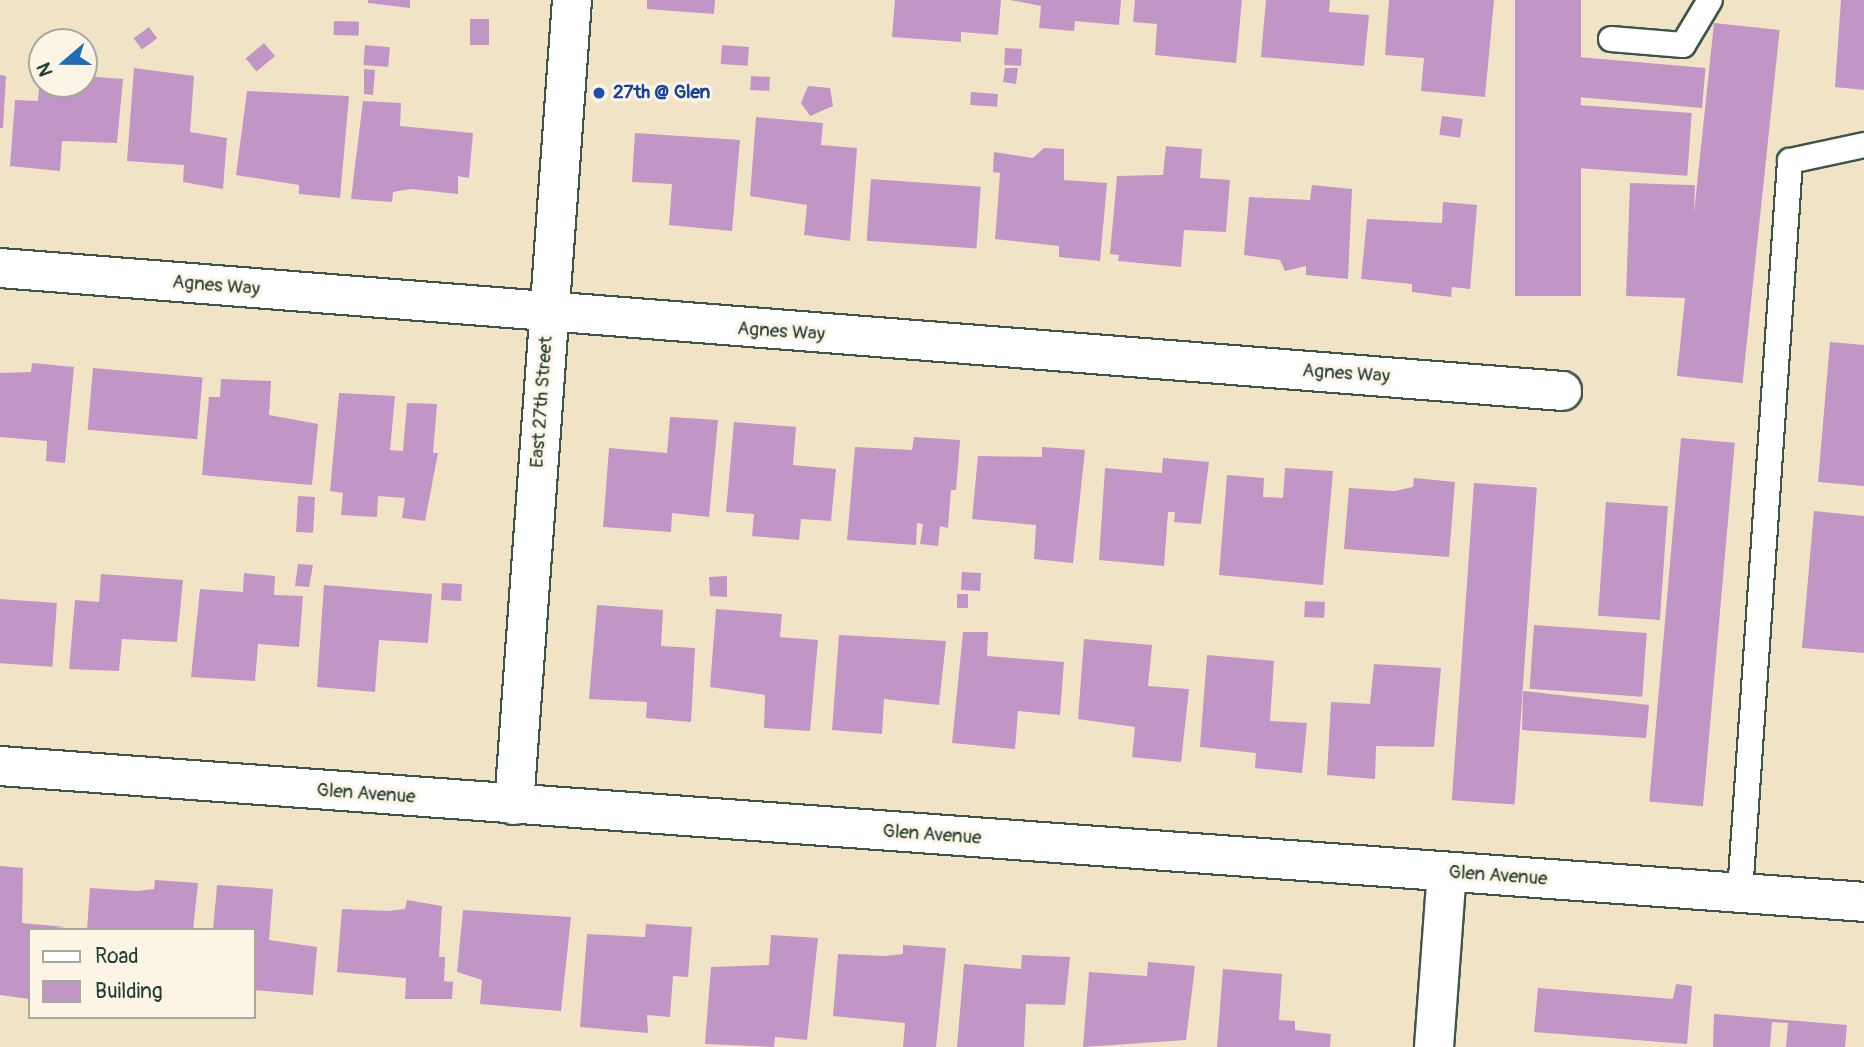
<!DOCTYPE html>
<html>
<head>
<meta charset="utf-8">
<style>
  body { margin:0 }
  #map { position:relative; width:1864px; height:1047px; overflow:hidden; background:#f1e4c6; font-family:Pangolin,sans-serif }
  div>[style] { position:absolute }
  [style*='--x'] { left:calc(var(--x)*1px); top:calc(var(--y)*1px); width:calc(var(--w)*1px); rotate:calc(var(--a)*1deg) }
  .building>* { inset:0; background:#c195c6; transform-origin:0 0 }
  .roads { filter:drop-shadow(2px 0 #3e564a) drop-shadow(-2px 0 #3e564a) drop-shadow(0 2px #3e564a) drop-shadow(0 -2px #3e564a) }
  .lane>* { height:24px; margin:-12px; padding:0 12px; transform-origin:12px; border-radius:12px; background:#fff }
  .street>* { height:38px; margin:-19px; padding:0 19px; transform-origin:19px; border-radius:19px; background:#fff }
  .dots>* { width:19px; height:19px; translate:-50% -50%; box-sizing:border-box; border:4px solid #fcf5e5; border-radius:50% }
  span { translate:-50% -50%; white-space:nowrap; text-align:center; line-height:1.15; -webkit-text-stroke:6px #fcf5e5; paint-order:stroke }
  .transit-label { font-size:19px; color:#164399; font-weight:700 }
  .left { translate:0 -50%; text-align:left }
  .street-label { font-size:19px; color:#1f3d34 }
  .legend { position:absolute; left:28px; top:928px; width:228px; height:91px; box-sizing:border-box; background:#fcf5e5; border:2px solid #a4ab9e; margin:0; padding:9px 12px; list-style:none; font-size:21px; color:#1f3d34 }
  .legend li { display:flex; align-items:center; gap:14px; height:35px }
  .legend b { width:35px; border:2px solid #a4ab9e }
  .north { position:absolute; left:28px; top:28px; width:70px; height:70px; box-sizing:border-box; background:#fcf5e5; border:2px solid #a4ab9e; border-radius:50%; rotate:250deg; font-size:19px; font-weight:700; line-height:28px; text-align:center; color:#1f3d34 }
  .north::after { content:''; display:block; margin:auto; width:24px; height:32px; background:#1f6fb2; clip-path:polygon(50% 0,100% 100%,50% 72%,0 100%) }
</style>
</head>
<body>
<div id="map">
  <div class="building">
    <div style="clip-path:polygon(368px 0,410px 0,410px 8px,368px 3px)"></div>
    <div style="clip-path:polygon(647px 0,715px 0,714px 14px,647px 9px)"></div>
    <div style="clip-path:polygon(895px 0,1001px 0,998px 35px,961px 32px,961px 42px,892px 37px)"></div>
    <div style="clip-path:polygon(1011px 0,1121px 0,1119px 25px,1075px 21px,1074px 31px,1039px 28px,1041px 6px)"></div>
    <div style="clip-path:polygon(1135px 0,1242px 0,1236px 63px,1155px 55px,1157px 24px,1133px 22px)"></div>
    <div style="clip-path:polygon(1266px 0,1330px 0,1329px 12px,1369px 15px,1364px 66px,1261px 57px)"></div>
    <div style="clip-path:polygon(1389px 0,1494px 0,1485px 97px,1421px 91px,1424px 58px,1385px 55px)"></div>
    <div style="left:1515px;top:0;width:66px;height:296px"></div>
    <div style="clip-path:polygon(1841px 0,1864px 0,1864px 90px,1835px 87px)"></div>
    <div style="left:470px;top:19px;width:19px;height:26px"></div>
    <div style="left:334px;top:21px;width:25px;height:14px;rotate:2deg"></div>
    <div style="left:1714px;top:23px;width:66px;height:355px;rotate:6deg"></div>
    <div style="left:149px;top:27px;width:14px;height:19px;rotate:54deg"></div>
    <div style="left:264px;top:43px;width:17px;height:24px;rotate:50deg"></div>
    <div style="left:365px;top:45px;width:25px;height:20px;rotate:5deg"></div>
    <div style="left:722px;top:45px;width:27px;height:19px;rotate:4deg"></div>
    <div style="left:1005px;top:48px;width:17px;height:17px;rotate:3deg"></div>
    <div style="left:1579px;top:57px;width:127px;height:40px;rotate:5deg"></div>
    <div style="clip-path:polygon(134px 68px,194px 76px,190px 132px,227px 138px,223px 189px,183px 182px,184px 165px,127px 161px)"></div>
    <div style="clip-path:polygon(1005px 68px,1018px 68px,1016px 84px,1003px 82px)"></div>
    <div style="clip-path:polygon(364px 69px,375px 70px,373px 95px,364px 94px)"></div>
    <div style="clip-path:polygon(0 75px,6px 76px,3px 128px,0 128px)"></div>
    <div style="clip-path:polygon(40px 75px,42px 84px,84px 84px,84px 76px,123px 79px,117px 143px,62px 141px,60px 171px,10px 166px,15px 100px,38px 101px)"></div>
    <div style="left:751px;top:76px;width:19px;height:14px;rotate:3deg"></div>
    <div style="clip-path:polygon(808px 86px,830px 88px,833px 106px,810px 116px,801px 103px)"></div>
    <div style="clip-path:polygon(247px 91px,349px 96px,340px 198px,299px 194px,299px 185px,236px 175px)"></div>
    <div style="left:971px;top:92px;width:27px;height:13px;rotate:4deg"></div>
    <div style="clip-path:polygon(363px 101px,401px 103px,400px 126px,473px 133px,469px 178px,458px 176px,458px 194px,411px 189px,393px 192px,392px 202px,351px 199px)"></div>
    <div style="left:1578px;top:105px;width:114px;height:63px;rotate:4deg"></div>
    <div style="left:1442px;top:116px;width:21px;height:19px;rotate:8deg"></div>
    <div style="clip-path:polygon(756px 117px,823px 123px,821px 145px,857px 148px,850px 241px,804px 235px,807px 205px,750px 196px)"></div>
    <div style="clip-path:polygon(635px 133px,740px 140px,732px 231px,669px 225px,672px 184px,632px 182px)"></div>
    <div style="clip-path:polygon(1166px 146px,1202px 149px,1200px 178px,1230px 180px,1226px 232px,1184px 230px,1181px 267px,1118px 261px,1119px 255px,1110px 254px,1117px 176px,1163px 175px)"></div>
    <div style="clip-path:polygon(1044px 148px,1064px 149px,1064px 180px,1107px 183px,1100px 261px,1059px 257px,1059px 246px,995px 239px,1000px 173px,993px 172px,994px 152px,1033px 158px)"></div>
    <div style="left:871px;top:179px;width:110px;height:62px;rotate:4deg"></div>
    <div style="left:1630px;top:183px;width:65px;height:113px;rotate:2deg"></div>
    <div style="clip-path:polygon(1312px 185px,1352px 189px,1348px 279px,1306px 275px,1306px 266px,1285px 271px,1280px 260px,1244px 255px,1249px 197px,1310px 200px)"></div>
    <div style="clip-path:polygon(1443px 202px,1477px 205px,1470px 289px,1452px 287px,1451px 297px,1412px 292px,1412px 284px,1361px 279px,1367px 219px,1442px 223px)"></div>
    <div style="clip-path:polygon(1830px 342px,1864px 345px,1864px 486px,1818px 482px)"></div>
    <div style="clip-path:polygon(32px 363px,74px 367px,65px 463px,46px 461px,47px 441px,0 437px,0 373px,31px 372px)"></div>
    <div style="left:93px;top:368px;width:110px;height:62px;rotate:5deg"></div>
    <div style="clip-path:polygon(221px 379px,271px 381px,269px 415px,318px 424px,312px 485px,202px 475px,209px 397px,220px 397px)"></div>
    <div style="clip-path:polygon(339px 393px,395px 396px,390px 450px,403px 451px,407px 403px,437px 404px,433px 453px,438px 453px,425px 521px,402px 518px,405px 498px,378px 496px,377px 517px,341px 515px,343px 493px,330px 491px)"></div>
    <div style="clip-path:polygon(670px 417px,718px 420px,709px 517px,672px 513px,671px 532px,603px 527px,609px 448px,667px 453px)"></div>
    <div style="clip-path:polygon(734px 422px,796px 427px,793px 465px,836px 469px,831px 521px,801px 519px,799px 540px,752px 536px,754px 514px,726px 512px)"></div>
    <div style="clip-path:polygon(914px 437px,960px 440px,956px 490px,951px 490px,948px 528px,940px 526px,938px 546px,920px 544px,923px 524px,917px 523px,916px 545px,847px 540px,855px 447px,912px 450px)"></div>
    <div style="left:1681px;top:438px;width:54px;height:365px;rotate:5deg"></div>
    <div style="clip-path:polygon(1042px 447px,1085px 450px,1073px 563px,1034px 559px,1036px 525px,972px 519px,978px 456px,1042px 457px)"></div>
    <div style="clip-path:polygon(1163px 458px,1209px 462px,1201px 524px,1174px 522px,1175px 512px,1168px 512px,1164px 566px,1099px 560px,1105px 468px,1162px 473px)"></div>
    <div style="clip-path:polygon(1285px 468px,1333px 471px,1323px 585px,1219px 575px,1227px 475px,1264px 478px,1263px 497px,1283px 498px)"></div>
    <div style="clip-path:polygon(1414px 478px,1455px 482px,1449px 557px,1344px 549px,1349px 488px,1395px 491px,1413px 487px)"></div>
    <div style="left:1474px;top:483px;width:63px;height:318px;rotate:4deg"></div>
    <div style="left:298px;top:496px;width:17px;height:36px;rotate:3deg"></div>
    <div style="left:1606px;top:502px;width:62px;height:114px;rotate:4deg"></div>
    <div style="clip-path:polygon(1814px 511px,1864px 516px,1864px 653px,1802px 648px)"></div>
    <div style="clip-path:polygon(298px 564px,313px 565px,309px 587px,295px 586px)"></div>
    <div style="left:962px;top:572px;width:19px;height:18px;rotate:3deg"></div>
    <div style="clip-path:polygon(244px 573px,275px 576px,274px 595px,303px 596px,299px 647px,258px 644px,255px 681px,191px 677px,200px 589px,243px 592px)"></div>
    <div style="clip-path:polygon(101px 574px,183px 580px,177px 642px,122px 639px,119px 671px,69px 669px,75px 600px,99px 602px)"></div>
    <div style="clip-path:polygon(727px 576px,727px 597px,710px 596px,709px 577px)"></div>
    <div style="left:442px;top:583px;width:20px;height:17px;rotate:3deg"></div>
    <div style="clip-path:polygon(324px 585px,432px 594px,428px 643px,379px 640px,375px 692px,317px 687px)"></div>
    <div style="left:957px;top:594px;width:11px;height:14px"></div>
    <div style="left:0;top:599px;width:57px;height:64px;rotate:4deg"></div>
    <div style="left:1305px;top:601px;width:20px;height:16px;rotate:3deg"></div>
    <div style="clip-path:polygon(597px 605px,663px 610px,661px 646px,695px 648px,691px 722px,646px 718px,647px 702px,589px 699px)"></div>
    <div style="clip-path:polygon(716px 609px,782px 614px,780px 637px,818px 640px,810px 731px,764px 728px,765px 695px,710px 687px)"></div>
    <div style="left:1534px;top:625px;width:113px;height:64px;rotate:4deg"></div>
    <div style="clip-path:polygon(963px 632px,988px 632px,987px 656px,1064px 662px,1060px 715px,1018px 711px,1015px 749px,952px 743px)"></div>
    <div style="clip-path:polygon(839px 635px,946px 641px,939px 705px,884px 699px,882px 734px,832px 730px)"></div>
    <div style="clip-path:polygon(1084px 639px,1152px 645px,1148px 686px,1189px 689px,1181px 762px,1132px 757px,1135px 727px,1078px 719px)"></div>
    <div style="clip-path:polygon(1207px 655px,1274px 661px,1270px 721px,1307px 723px,1302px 773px,1255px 768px,1256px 753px,1200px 747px)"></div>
    <div style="clip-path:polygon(1374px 664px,1441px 668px,1434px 747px,1376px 746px,1375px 779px,1327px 775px,1331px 702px,1370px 704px)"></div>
    <div style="clip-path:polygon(1523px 691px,1649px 705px,1646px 738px,1522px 730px)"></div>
    <div style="clip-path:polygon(0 866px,23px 868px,22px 923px,66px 927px,30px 930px,30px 999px,0 995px)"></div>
    <div style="clip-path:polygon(155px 880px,198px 883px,193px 930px,87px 930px,90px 888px,137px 891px,154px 889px)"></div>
    <div style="clip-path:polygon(217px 885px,273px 889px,269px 940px,317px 947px,313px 995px,254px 990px,254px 930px,213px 930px)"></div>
    <div style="clip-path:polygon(407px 900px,442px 906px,439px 957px,445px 957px,444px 981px,453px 982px,452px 999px,405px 999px,406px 978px,337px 972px,342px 909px,388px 911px,405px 909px)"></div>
    <div style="clip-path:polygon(463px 910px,571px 917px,561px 1011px,480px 1004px,482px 980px,457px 972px)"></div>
    <div style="clip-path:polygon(646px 924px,692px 927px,688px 977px,673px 976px,670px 1017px,647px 1015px,648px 1033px,580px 1027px,587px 934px,645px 937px)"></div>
    <div style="clip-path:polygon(771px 935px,818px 938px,807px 1040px,775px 1037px,774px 1047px,705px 1044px,711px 967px,769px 965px)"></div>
    <div style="clip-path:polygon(903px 945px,946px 948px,936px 1047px,903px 1047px,905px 1023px,833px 1016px,838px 954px,885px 956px,903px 954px)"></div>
    <div style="clip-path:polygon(1022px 955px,1070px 957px,1065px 1005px,1026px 1004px,1024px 1047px,957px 1047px,964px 964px,1021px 969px)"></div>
    <div style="clip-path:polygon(1148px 962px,1195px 966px,1186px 1040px,1083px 1047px,1089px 972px,1147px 976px)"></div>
    <div style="clip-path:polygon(1223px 969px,1282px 974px,1279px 1020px,1295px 1021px,1295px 1030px,1331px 1034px,1330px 1047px,1217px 1047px)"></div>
    <div style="clip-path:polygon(1676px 984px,1692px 986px,1687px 1044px,1534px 1032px,1538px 988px,1673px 999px)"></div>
    <div style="clip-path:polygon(1714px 1014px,1847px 1025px,1845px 1047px,1786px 1047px,1788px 1023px,1772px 1022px,1770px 1047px,1713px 1047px)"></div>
  </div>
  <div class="roads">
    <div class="lane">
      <div style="--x:1611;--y:39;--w:72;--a:4.8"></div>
      <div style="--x:1683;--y:45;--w:52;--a:-59"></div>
      <div style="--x:1740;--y:893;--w:734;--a:-86.09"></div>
      <div style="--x:1790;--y:161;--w:76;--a:-12.2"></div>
    </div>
    <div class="street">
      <div style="--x:0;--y:268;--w:1567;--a:4.5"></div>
      <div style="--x:0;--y:766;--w:1869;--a:4.17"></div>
      <div style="--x:514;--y:805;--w:807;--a:-85.88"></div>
      <div style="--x:1434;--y:1047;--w:175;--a:-85.8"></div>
    </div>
  </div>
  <div class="dots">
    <div style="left:599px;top:93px;background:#1a4fb4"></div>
  </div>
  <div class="transit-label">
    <span class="left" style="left:613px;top:93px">27th @ Glen</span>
  </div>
  <div class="street-label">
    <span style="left:216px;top:286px;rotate:5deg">Agnes Way</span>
    <span style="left:781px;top:332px;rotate:4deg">Agnes Way</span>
    <span style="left:1346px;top:374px;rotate:4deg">Agnes Way</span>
    <span style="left:542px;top:402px;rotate:-86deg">East 27th Street</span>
    <span style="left:366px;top:794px;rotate:4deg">Glen Avenue</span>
    <span style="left:932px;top:835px;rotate:4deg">Glen Avenue</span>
    <span style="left:1498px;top:876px;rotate:4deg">Glen Avenue</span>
  </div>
  <ul class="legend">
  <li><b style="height:9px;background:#fff"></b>Road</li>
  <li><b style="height:19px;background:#c195c6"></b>Building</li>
  </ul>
  <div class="north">N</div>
</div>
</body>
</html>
